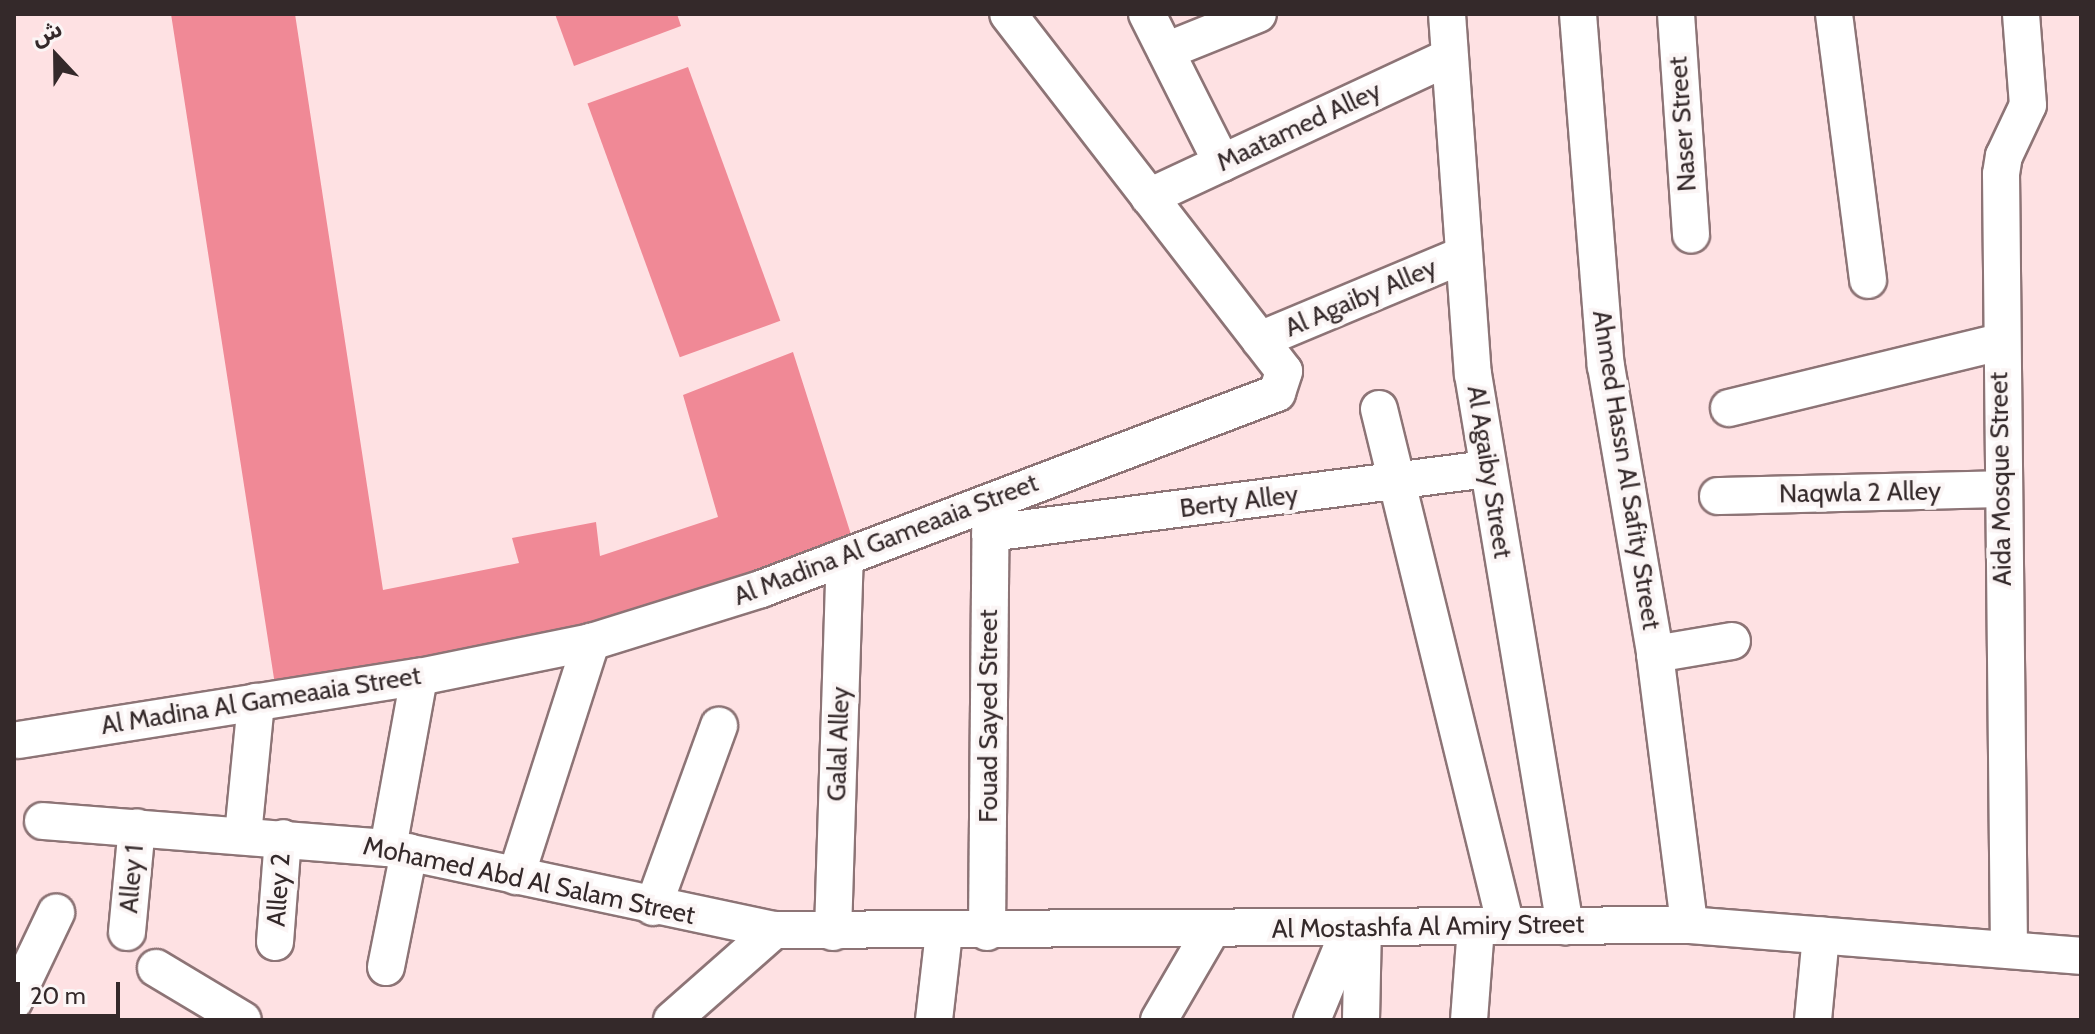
<!DOCTYPE html>
<html>
<head>
<meta charset="utf-8">
<style>
  body { margin:0 }
  #map { position:relative; width:2095px; height:1034px; overflow:hidden; background:#fee1e3; font-family:Cabin,"Noto Sans Arabic",sans-serif }
  div>[style] { position:absolute }
  [style*='--x'] { left:calc(var(--x)*1px); top:calc(var(--y)*1px); width:calc(var(--w)*1px); rotate:calc(var(--a)*1deg) }
  .building>* { inset:0; background:#f08996; transform-origin:0 0 }
  .roads { filter:drop-shadow(2px 0 #8d7476) drop-shadow(-2px 0 #8d7476) drop-shadow(0 2px #8d7476) drop-shadow(0 -2px #8d7476) }
  .minor>* { height:36px; margin:-18px; padding:0 18px; transform-origin:18px; border-radius:18px; background:#fff }
  span { translate:-50% -50%; white-space:nowrap; text-align:center; line-height:1.15; -webkit-text-stroke:8px #fbf5f5; paint-order:stroke }
  .street-label { font-size:26px; color:#34292a }
  .frame { position:absolute; inset:0; border:16px solid #34292a; pointer-events:none }
  .north { position:absolute; left:16px; top:16px; width:80px; height:80px; -webkit-text-stroke:6px #fbf5f5; paint-order:stroke; rotate:338deg; font-size:22px; font-weight:700; line-height:32px; text-align:center; color:#34292a }
  .north::after { content:''; display:block; margin:auto; width:28px; height:36px; background:#34292a; clip-path:polygon(50% 0,100% 100%,50% 72%,0 100%) }
  .scale { position:absolute; left:16px; top:982px; width:104px; height:36px; box-sizing:border-box; border:4px solid #34292a; border-top:0; padding-left:10px; font-size:24px; line-height:28px; white-space:nowrap; color:#34292a; -webkit-text-stroke:6px #fbf5f5; paint-order:stroke }
</style>
</head>
<body>
<div id="map">
  <div class="building">
    <div style="clip-path:polygon(171px 14px,295px 14px,383px 590px,519px 563px,512px 538px,596px 522px,600px 556px,718px 517px,683px 395px,793px 352px,854px 544px,644px 621px,275px 685px)"></div>
    <div style="clip-path:polygon(555px 14px,677px 14px,681px 26px,574px 66px)"></div>
    <div style="left:688px;top:67px;width:270px;height:107px;rotate:70deg"></div>
  </div>
  <div class="roads">
    <div class="minor">
      <div style="--x:1147;--y:14;--w:167;--a:63.3"></div>
      <div style="--x:1447;--y:14;--w:361;--a:85.9"></div>
      <div style="--x:1473;--y:374;--w:560;--a:80.54"></div>
      <div style="--x:1578;--y:14;--w:353;--a:85.5"></div>
      <div style="--x:1606;--y:366;--w:292;--a:80.3"></div>
      <div style="--x:1655;--y:654;--w:273;--a:82.8"></div>
      <div style="--x:1676;--y:14;--w:221;--a:86.1"></div>
      <div style="--x:1834;--y:14;--w:268;--a:82.7"></div>
      <div style="--x:1166;--y:51;--w:99;--a:-21.9"></div>
      <div style="--x:1149;--y:197;--w:331;--a:-25"></div>
      <div style="--x:1260;--y:340;--w:218;--a:-22.7"></div>
      <div style="--x:1729;--y:408;--w:278;--a:-13.7"></div>
      <div style="--x:1379;--y:409;--w:532;--a:76.2"></div>
      <div style="--x:1718;--y:496;--w:284;--a:-1.4"></div>
      <div style="--x:990;--y:533;--w:501;--a:-7.34"></div>
      <div style="--x:1655;--y:654;--w:78;--a:-9.6"></div>
      <div style="--x:19;--y:740;--w:405;--a:-9"></div>
      <div style="--x:419;--y:677;--w:176;--a:-11.5"></div>
      <div style="--x:591;--y:642;--w:178;--a:-17.3"></div>
      <div style="--x:761;--y:589;--w:552;--a:-20.8"></div>
      <div style="--x:1277;--y:393;--w:23;--a:-72"></div>
      <div style="--x:1284;--y:371;--w:451;--a:-127.7"></div>
      <div style="--x:43;--y:821;--w:346;--a:4.5"></div>
      <div style="--x:388;--y:848;--w:395;--a:12"></div>
      <div style="--x:774;--y:930;--w:915;--a:-0.31"></div>
      <div style="--x:1689;--y:925;--w:393;--a:4.5"></div>
      <div style="--x:243;--y:835;--w:134;--a:-84.4"></div>
      <div style="--x:388;--y:848;--w:174;--a:-79.7"></div>
      <div style="--x:516;--y:876;--w:246;--a:-72.2"></div>
      <div style="--x:653;--y:907;--w:193;--a:-70"></div>
      <div style="--x:127;--y:932;--w:105;--a:-84.6"></div>
      <div style="--x:833;--y:932;--w:375;--a:-88.2"></div>
      <div style="--x:987;--y:932;--w:423;--a:-89.5"></div>
      <div style="--x:275;--y:942;--w:104;--a:-85.6"></div>
      <div style="--x:2009;--y:950;--w:776;--a:-90.59"></div>
      <div style="--x:2001;--y:174;--w:18;--a:-81"></div>
      <div style="--x:2004;--y:156;--w:56;--a:-64.8"></div>
      <div style="--x:2028;--y:105;--w:91;--a:-94.4"></div>
      <div style="--x:386;--y:967;--w:117;--a:-78.7"></div>
      <div style="--x:156;--y:968;--w:101;--a:30.9"></div>
      <div style="--x:14;--y:1001;--w:98;--a:-64.5"></div>
      <div style="--x:672;--y:1020;--w:136;--a:-41.4"></div>
      <div style="--x:934;--y:1020;--w:89;--a:-83.5"></div>
      <div style="--x:1159;--y:1020;--w:105;--a:-59.8"></div>
      <div style="--x:1312;--y:1020;--w:100;--a:-67.6"></div>
      <div style="--x:1361;--y:1020;--w:92;--a:-88.8"></div>
      <div style="--x:1469;--y:1020;--w:93;--a:-85.7"></div>
      <div style="--x:1813;--y:1020;--w:85;--a:-84.6"></div>
    </div>
  </div>
  <div class="street-label">
    <span style="left:1683px;top:124px;rotate:-94deg">Naser Street</span>
    <span style="left:1299px;top:127px;rotate:-25deg">Maatamed Alley</span>
    <span style="left:1361px;top:298px;rotate:-23deg">Al Agaiby Alley</span>
    <span style="left:1626px;top:470px;rotate:81deg">Ahmed Hassn Al Safity Street</span>
    <span style="left:1489px;top:472px;rotate:81deg">Al Agaiby Street</span>
    <span style="left:2001px;top:479px;rotate:-91deg">Aida Mosque Street</span>
    <span style="left:1860px;top:493px;rotate:-1deg">Naqwla 2 Alley</span>
    <span style="left:1239px;top:502px;rotate:-7deg">Berty Alley</span>
    <span style="left:886px;top:540px;rotate:-21deg">Al Madina Al Gameaaia Street</span>
    <span style="left:261px;top:701px;rotate:-9deg">Al Madina Al Gameaaia Street</span>
    <span style="left:989px;top:716px;rotate:-90deg">Fouad Sayed Street</span>
    <span style="left:839px;top:744px;rotate:-88deg">Galal Alley</span>
    <span style="left:132px;top:879px;rotate:-85deg">Alley 1</span>
    <span style="left:529px;top:881px;rotate:12deg">Mohamed Abd Al Salam Street</span>
    <span style="left:279px;top:890px;rotate:-86deg">Alley 2</span>
    <span style="left:1428px;top:927px;rotate:-1deg">Al Mostashfa Al Amiry Street</span>
  </div>
  <div class="frame"></div>
  <div class="north">ش</div>
  <div class="scale">20 m</div>
</div>
</body>
</html>
